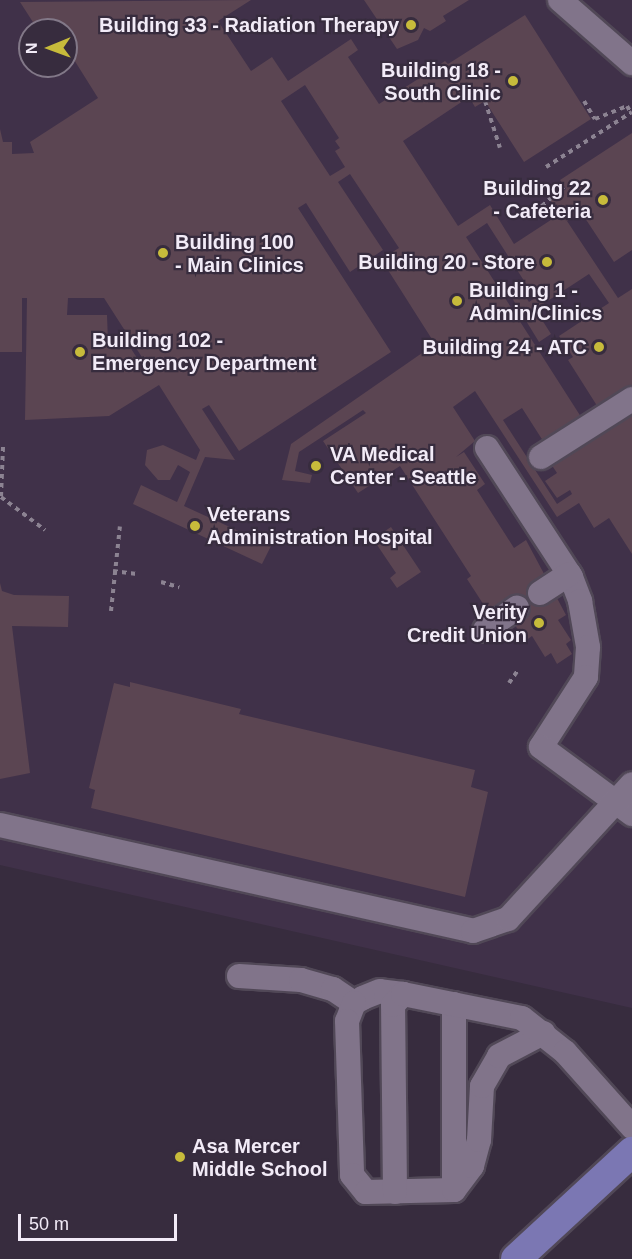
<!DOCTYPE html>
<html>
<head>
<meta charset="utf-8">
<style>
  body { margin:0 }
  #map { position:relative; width:632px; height:1259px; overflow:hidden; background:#372c3e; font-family:Arial,sans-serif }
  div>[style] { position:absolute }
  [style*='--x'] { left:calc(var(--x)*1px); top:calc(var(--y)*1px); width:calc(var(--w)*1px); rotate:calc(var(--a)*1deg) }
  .built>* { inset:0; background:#403149 }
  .building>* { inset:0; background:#5b4552 }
  .path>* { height:4px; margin-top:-2px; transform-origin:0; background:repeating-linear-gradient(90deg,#8c8392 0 4.5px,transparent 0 9px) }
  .roads { filter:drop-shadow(2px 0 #514857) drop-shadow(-2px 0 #514857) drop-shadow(0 2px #514857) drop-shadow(0 -2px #514857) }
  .minor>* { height:24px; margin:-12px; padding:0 12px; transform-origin:12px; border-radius:12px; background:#81748a }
  .major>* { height:30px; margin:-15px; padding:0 15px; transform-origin:15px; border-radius:15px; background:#7b77b3 }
  .dots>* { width:16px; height:16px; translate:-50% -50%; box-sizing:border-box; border:3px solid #372c3e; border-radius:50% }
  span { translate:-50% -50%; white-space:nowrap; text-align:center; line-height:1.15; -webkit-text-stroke:4.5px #372c3e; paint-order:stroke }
  .poi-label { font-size:20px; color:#f2ebf7; font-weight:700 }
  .right { translate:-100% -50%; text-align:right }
  .left { translate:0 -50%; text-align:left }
  .north { position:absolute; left:18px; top:18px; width:60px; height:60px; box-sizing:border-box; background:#372c3e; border:2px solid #827888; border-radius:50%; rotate:269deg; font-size:16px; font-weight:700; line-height:24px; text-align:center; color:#f2ebf7 }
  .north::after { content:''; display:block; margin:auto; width:21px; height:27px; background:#c7bb3b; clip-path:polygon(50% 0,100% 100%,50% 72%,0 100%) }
  .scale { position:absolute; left:18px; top:1214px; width:159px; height:27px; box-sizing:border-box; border:3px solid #f2ebf7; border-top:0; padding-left:8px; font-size:18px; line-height:21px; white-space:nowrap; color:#f2ebf7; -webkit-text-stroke:4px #372c3e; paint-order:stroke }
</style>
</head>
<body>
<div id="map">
  <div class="built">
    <div style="clip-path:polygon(evenodd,0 0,632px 0,632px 1008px,0 865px,0 0,30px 30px,66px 30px,66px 66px,30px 66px,30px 30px)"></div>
  </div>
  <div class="building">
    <div style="clip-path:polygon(evenodd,251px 0,218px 21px,251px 71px,272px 57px,288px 81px,351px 39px,358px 50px,348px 57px,379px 104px,418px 79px,413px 71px,425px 63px,430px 71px,445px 61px,448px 64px,525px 15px,591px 119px,524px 162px,485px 101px,475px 107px,469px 97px,403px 141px,458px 226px,490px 205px,514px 244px,560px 214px,550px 200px,566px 189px,560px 180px,632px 133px,632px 250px,614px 262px,581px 212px,567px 221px,618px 298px,632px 289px,632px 392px,601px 412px,568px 360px,573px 357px,559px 336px,609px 303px,589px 274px,540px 306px,537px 312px,551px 334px,539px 342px,509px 293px,519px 286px,529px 302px,535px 298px,487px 223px,466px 237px,583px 420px,545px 444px,522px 408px,503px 420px,557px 504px,572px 494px,570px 490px,557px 498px,545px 481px,557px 473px,549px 461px,632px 408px,632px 554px,609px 518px,594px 528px,579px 503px,557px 517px,475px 391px,453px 407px,475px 441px,456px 457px,464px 452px,485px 484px,477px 490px,514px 548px,526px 540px,566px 615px,558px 620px,571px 640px,566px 644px,572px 654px,557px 664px,551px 653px,545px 657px,532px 636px,525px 641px,515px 625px,524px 619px,511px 599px,489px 613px,467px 579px,471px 576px,400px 466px,358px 493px,323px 441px,366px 413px,363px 410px,299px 452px,295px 471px,312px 475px,310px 483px,282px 480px,291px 444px,435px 344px,381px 259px,399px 248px,350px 174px,338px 182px,383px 250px,350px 272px,306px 203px,298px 208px,391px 352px,239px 451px,209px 405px,202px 409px,235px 460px,205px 457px,184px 506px,271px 546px,262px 564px,133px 504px,141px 485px,177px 502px,190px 472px,178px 465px,170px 480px,158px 480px,145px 465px,147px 450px,163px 445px,196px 460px,200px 450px,159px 385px,109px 416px,25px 420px,27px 298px,22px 298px,22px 352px,0 352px,0 129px,3px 142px,12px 142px,12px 154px,34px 153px,30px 142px,98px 98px,66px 47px,66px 30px,38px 30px,20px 2px,251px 0,305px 85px,339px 138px,335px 141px,340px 148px,335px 151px,345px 167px,330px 176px,281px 101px,305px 85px,251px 0,68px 298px,104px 298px,145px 362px,141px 364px,126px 341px,108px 341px,107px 315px,67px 315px,68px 298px)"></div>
    <div style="clip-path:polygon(364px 0,469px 0,443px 16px,446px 21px,430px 31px,424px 28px,418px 40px,397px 49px)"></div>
    <div style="clip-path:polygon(391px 527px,421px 572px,397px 588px,390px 578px,396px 573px,373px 539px)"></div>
    <div style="clip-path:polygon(0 583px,2px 591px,14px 595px,69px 596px,68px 627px,12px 626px,30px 773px,0 779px)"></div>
    <div style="clip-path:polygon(130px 682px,241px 709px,239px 714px,475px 770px,471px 787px,488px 792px,465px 897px,91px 808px,95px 790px,89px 788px,114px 683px,130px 687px)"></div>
  </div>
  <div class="path">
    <div style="--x:485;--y:101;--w:49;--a:72.3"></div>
    <div style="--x:584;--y:101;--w:21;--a:59"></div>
    <div style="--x:595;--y:119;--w:35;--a:-22"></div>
    <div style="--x:627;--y:106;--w:8;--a:60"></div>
    <div style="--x:546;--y:167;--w:102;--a:-32.6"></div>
    <div style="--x:525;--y:212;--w:10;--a:0"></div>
    <div style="--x:535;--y:212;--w:38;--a:-41"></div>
    <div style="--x:3;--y:447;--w:50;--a:92.3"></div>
    <div style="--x:1;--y:497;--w:55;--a:36.9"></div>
    <div style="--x:113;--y:571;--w:24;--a:7"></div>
    <div style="--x:161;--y:582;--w:19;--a:16"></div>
    <div style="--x:111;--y:611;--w:85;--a:-84"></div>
    <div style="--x:509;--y:683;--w:16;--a:-55"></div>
  </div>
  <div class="roads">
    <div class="minor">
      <div style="--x:560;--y:0;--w:96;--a:41.2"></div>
      <div style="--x:487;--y:448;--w:154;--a:56.9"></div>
      <div style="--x:571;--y:577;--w:26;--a:69"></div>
      <div style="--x:580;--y:601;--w:47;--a:80.1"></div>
      <div style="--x:588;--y:647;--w:30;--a:94"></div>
      <div style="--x:586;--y:677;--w:83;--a:122.7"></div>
      <div style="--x:541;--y:747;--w:113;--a:36.4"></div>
      <div style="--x:541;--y:457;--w:108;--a:-32.5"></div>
      <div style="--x:540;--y:593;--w:35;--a:-33"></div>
      <div style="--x:485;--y:630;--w:39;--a:-35"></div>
      <div style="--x:0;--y:825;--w:485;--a:12.6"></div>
      <div style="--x:473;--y:931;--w:37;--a:-19"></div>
      <div style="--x:508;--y:919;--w:183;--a:-47.4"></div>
      <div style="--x:239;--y:976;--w:62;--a:3.7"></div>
      <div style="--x:301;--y:980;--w:33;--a:16"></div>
      <div style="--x:333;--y:989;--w:25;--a:34"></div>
      <div style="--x:403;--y:994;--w:23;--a:-173"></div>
      <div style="--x:380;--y:991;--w:18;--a:158"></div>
      <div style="--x:363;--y:998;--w:10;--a:151"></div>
      <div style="--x:354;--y:1003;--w:19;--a:111"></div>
      <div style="--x:347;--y:1021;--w:154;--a:88.1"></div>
      <div style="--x:352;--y:1175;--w:22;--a:51"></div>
      <div style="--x:366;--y:1192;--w:88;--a:-1.3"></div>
      <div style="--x:454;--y:1190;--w:30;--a:-53"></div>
      <div style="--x:472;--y:1166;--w:27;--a:-75"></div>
      <div style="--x:479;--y:1140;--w:54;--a:-86.8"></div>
      <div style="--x:482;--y:1086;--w:34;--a:-60"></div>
      <div style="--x:499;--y:1056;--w:50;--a:-27.6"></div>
      <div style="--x:454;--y:1190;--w:186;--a:-90"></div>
      <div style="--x:395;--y:1192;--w:187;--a:-90.6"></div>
      <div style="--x:393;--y:1005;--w:15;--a:-48"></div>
      <div style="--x:403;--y:994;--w:121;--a:11.4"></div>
      <div style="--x:522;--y:1018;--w:55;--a:38.3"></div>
      <div style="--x:565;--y:1052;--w:101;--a:48.2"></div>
    </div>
    <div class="major">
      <div style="--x:516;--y:1259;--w:158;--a:-42.7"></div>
    </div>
  </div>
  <div class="dots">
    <div style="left:411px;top:25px;background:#c7bb3b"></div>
    <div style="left:513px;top:81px;background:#c7bb3b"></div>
    <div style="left:603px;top:200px;background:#c7bb3b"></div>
    <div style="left:163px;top:253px;background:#c7bb3b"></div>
    <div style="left:547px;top:262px;background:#c7bb3b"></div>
    <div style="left:457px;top:301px;background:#c7bb3b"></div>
    <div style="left:599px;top:347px;background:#c7bb3b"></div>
    <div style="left:80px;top:352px;background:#c7bb3b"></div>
    <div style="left:316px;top:466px;background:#c7bb3b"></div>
    <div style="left:195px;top:526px;background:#c7bb3b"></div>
    <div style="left:539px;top:623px;background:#c7bb3b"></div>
    <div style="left:180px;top:1157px;background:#c7bb3b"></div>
  </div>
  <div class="poi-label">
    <span class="right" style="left:399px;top:25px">Building 33 - Radiation Therapy</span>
    <span class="right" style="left:501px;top:82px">Building 18 -<br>South Clinic</span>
    <span class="right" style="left:591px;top:200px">Building 22<br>- Cafeteria</span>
    <span class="left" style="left:175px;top:254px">Building 100<br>- Main Clinics</span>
    <span class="right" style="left:535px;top:262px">Building 20 - Store</span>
    <span class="left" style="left:469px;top:302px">Building 1 -<br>Admin/Clinics</span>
    <span class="left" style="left:92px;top:352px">Building 102 -<br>Emergency Department</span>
    <span class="right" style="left:587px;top:347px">Building 24 - ATC</span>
    <span class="left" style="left:330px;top:466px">VA Medical<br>Center - Seattle</span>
    <span class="left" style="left:207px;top:526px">Veterans<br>Administration Hospital</span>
    <span class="right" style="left:527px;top:624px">Verity<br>Credit Union</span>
    <span class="left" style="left:192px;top:1158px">Asa Mercer<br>Middle School</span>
  </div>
  <div class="north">N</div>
  <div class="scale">50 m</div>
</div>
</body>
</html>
